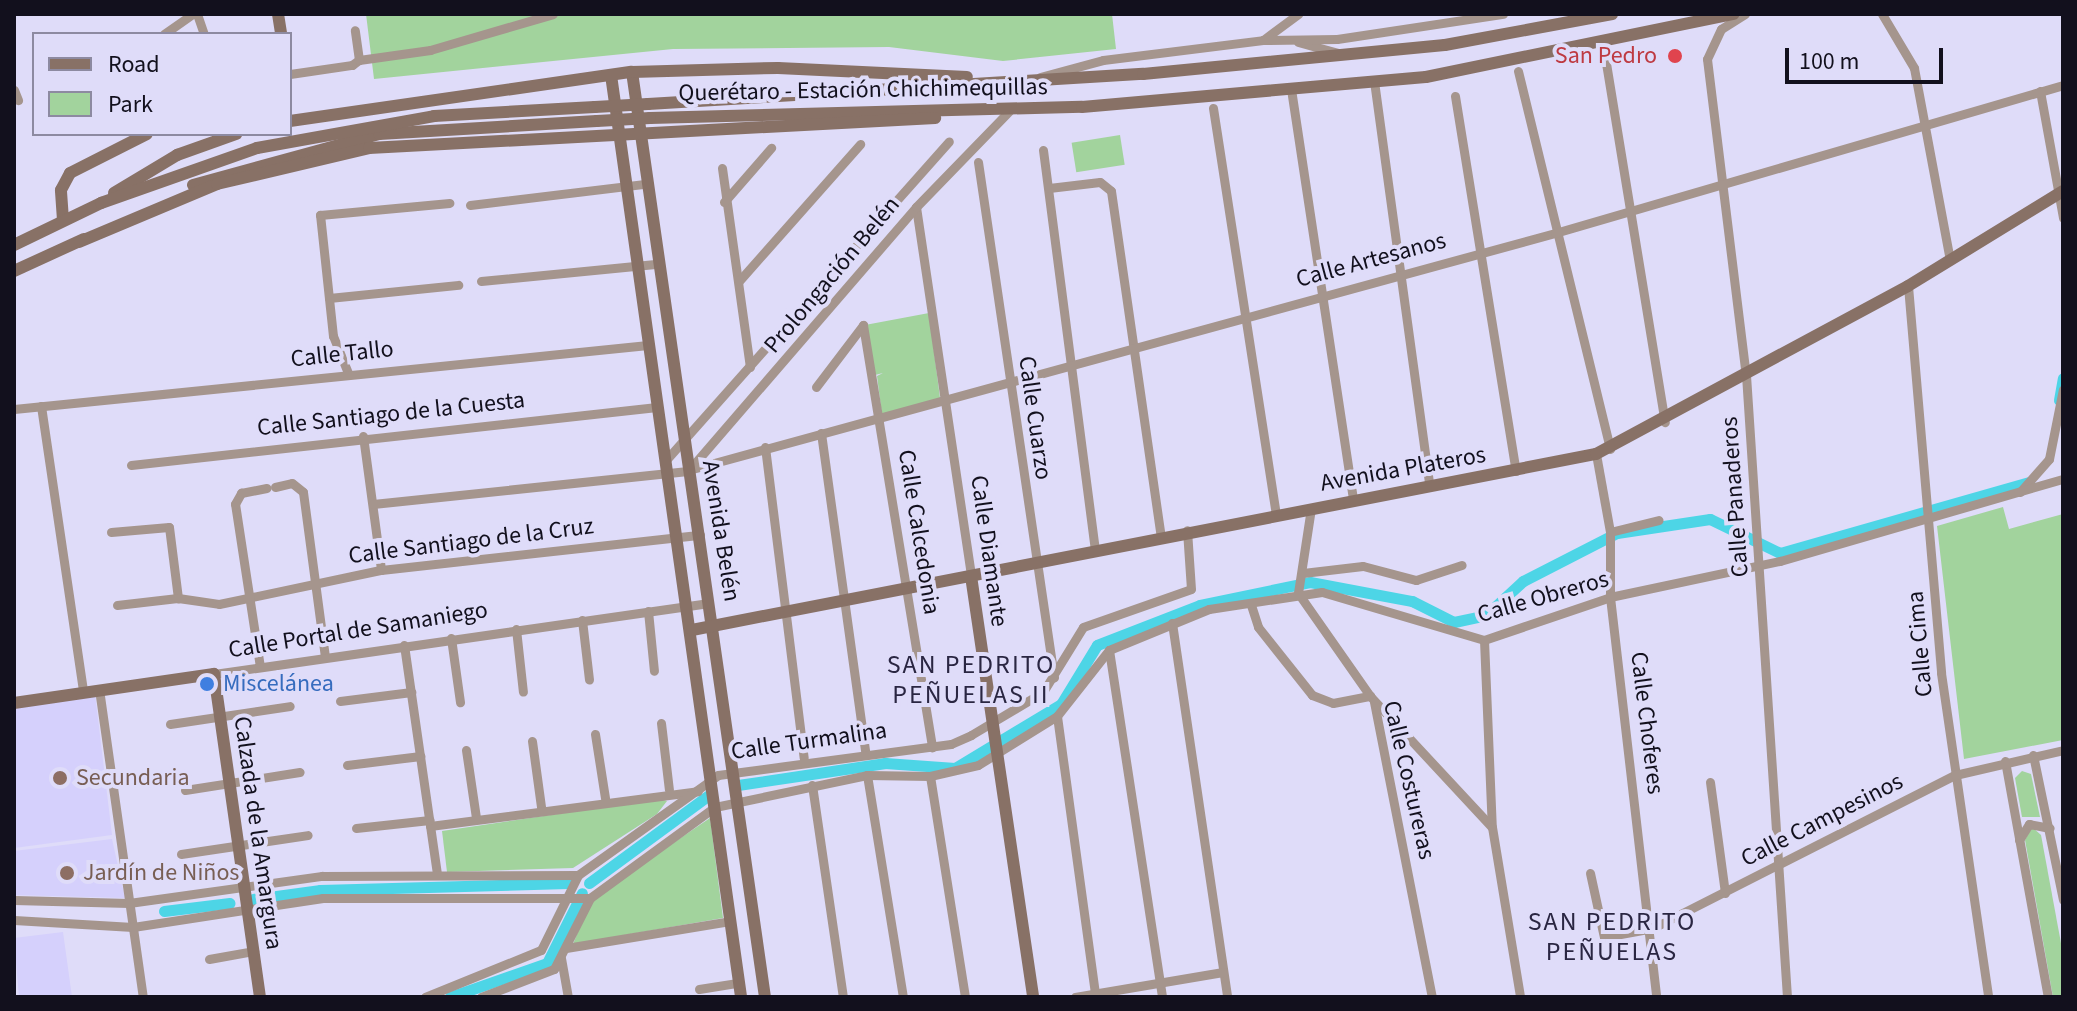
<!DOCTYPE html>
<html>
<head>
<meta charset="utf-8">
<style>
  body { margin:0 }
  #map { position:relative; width:2077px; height:1011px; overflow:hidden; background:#dfdcf9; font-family:"Source Sans 3",sans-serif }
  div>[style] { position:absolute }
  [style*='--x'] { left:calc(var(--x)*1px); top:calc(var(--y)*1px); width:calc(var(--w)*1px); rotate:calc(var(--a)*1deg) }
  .built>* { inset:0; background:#d5d0fc }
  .green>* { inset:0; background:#a2d39d; transform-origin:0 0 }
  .canal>* { height:11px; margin:-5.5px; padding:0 5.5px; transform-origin:5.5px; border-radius:5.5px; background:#4dd5e6 }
  .street>* { height:9px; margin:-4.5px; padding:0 4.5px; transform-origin:4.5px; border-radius:4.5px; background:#a5958d }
  .secondary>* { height:12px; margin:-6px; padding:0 6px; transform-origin:6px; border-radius:6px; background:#887166 }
  .secondary-bridge>* { height:12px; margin:-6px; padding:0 6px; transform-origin:6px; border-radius:6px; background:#887166 }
  .dots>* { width:22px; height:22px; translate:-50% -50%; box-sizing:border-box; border:4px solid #dfdcf9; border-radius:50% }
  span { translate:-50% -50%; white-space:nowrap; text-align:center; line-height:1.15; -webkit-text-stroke:8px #dfdcf9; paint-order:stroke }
  .health-label { font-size:24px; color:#be3a42 }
  .right { translate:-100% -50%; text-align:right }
  .street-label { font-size:24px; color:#12101d }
  .shop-label { font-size:24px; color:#366cbe }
  .left { translate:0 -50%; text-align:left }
  .education-label { font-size:24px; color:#785e54 }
  .neighbourhood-label { font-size:26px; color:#2a2642; letter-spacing:2px }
  .frame { position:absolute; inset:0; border:16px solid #12101d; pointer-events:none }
  .legend { position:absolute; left:32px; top:32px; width:260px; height:104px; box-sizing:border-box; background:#dfdcf9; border:2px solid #8d8aa1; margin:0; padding:10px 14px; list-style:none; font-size:24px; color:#12101d }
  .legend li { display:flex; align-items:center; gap:16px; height:40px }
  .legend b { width:40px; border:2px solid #8d8aa1 }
  .scale { position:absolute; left:1785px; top:48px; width:158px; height:36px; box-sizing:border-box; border:4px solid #12101d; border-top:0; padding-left:10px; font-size:24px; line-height:28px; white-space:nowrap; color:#12101d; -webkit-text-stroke:6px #dfdcf9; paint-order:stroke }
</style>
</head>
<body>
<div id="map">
  <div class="built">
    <div style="clip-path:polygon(95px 694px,112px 835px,14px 848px,14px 707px)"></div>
    <div style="clip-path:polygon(112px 839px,125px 898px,14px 895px,14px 851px)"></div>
    <div style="clip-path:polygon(63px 932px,72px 997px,19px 997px,14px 938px)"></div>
  </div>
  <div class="green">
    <div style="clip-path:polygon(366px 14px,1112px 14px,1116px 49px,1003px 61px,889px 47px,673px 49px,374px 79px)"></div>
    <div style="left:1120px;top:135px;width:30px;height:49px;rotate:81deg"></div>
    <div style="clip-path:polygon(929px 313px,940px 398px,882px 415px,877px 376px,883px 373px,875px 375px,865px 325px)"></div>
    <div style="clip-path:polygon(2003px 507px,2009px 529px,2063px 514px,2063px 740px,1964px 759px,1937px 526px)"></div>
    <div style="clip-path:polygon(2022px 771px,2031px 774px,2040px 817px,2022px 817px,2015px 778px)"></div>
    <div style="clip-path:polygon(659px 799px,667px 801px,657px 814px,573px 868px,447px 872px,442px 831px)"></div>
    <div style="clip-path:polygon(710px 818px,723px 918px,573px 944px,592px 898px)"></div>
    <div style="clip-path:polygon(2032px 827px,2041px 835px,2063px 954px,2063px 997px,2053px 997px,2025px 840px)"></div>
  </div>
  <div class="canal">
    <div style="--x:2059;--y:400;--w:22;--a:-80"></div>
    <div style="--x:738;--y:785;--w:149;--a:-8.5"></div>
    <div style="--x:885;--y:763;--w:70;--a:4.1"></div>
    <div style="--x:955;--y:768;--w:124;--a:-31.1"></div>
    <div style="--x:1061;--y:704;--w:69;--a:-58.6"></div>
    <div style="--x:1097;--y:645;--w:110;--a:-21.2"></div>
    <div style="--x:1200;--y:605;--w:112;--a:-11.8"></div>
    <div style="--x:1310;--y:582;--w:104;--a:10.6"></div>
    <div style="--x:1412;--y:601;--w:47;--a:26.6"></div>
    <div style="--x:1454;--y:622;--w:33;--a:-12"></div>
    <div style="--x:1486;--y:615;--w:50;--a:-42.6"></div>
    <div style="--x:1523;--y:581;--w:106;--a:-27.1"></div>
    <div style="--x:1617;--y:533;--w:94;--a:-8.6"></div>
    <div style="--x:1710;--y:519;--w:78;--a:25.9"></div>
    <div style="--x:1780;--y:553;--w:259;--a:-15.9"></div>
    <div style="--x:589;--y:883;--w:150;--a:-36.3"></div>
    <div style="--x:253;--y:899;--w:68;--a:-7.7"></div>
    <div style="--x:320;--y:890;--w:248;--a:-1.6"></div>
    <div style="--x:164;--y:911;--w:66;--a:-6.9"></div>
    <div style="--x:450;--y:997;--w:103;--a:-19.3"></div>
    <div style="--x:547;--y:963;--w:78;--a:-63.4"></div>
  </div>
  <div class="street">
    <div style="--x:197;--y:14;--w:21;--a:71"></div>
    <div style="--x:1745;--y:14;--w:28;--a:148"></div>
    <div style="--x:1721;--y:29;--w:33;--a:115"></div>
    <div style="--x:1707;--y:59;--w:318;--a:83"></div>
    <div style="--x:1746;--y:375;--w:623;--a:86.23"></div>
    <div style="--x:1882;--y:14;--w:63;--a:59.3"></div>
    <div style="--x:1914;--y:68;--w:195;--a:79.4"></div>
    <div style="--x:164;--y:34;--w:35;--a:-35"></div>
    <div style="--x:1263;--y:40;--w:44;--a:-36.6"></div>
    <div style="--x:1298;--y:42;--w:41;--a:15.4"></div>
    <div style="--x:359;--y:60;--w:72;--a:-8"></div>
    <div style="--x:430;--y:50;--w:128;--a:-16.3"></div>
    <div style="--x:1606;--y:63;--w:364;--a:80.7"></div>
    <div style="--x:1518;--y:71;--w:389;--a:76.3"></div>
    <div style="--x:290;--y:74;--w:63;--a:-8.3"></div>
    <div style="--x:352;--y:65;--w:9;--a:-36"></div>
    <div style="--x:359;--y:60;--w:30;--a:-98"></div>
    <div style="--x:1040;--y:77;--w:65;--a:-15.1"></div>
    <div style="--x:1103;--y:60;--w:161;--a:-7.1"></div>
    <div style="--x:1263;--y:40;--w:74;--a:-0.8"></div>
    <div style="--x:1337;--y:39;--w:168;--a:-8.6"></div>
    <div style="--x:1374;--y:81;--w:408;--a:82.2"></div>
    <div style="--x:1291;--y:89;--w:417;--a:81.4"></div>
    <div style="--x:14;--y:90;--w:11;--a:68"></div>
    <div style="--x:2040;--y:91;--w:129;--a:79.7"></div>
    <div style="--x:1455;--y:96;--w:380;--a:80.8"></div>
    <div style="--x:1213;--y:108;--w:411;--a:81.2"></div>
    <div style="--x:1043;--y:150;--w:403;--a:82.6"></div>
    <div style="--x:978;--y:162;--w:521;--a:81.61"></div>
    <div style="--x:722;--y:168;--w:201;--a:82"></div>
    <div style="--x:1049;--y:188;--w:51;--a:-6.7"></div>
    <div style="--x:1100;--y:182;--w:14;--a:39"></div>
    <div style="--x:1111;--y:191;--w:349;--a:81.8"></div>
    <div style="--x:724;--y:202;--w:72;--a:-49"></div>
    <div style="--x:470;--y:205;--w:174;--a:-6.9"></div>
    <div style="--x:916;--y:207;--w:373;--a:81.5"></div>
    <div style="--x:481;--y:281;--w:175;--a:-5.6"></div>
    <div style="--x:739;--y:281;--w:183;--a:-48.5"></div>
    <div style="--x:1908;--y:286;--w:388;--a:85.1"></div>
    <div style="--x:1941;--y:673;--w:327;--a:81.7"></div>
    <div style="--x:329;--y:298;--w:130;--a:-5.8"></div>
    <div style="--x:863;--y:325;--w:428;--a:80.7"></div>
    <div style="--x:348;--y:373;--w:40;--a:-112"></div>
    <div style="--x:333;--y:336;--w:122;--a:-96.1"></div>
    <div style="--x:320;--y:215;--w:130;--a:-5.3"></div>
    <div style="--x:816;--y:387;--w:78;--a:-52.8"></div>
    <div style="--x:41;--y:406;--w:288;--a:81.6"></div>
    <div style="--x:14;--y:409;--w:637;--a:-5.76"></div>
    <div style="--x:821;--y:433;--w:321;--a:82.1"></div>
    <div style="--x:363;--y:436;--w:135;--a:82.3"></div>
    <div style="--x:765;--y:447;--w:313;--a:82.9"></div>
    <div style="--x:1596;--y:454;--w:79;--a:79.8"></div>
    <div style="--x:1610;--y:532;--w:65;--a:90"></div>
    <div style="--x:1610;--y:597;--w:403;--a:83.4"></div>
    <div style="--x:666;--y:460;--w:426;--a:-48.4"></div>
    <div style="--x:131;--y:465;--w:529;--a:-6.29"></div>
    <div style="--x:689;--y:470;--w:347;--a:-49.2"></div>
    <div style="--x:916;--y:207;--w:135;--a:-45.9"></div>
    <div style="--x:275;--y:487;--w:17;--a:-13"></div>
    <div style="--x:292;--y:483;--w:14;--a:39"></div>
    <div style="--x:303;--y:492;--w:166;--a:82.4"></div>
    <div style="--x:2020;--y:492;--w:44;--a:-48.7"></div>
    <div style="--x:2049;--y:459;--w:71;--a:-78.7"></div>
    <div style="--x:373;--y:504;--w:314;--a:-6"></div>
    <div style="--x:685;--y:471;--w:902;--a:-15.3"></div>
    <div style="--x:1555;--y:233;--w:529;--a:-16.24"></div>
    <div style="--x:111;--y:532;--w:58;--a:-4.9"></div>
    <div style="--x:169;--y:527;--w:72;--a:82.8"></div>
    <div style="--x:1610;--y:532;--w:50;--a:-13.8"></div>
    <div style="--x:1303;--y:573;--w:60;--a:-6.7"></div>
    <div style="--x:1363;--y:566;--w:55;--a:14.8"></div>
    <div style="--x:1416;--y:580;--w:48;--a:-18.1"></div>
    <div style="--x:1298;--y:593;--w:126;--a:55"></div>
    <div style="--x:1370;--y:696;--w:178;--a:47.1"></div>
    <div style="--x:1298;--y:593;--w:86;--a:-81.3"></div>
    <div style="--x:117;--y:605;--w:61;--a:-6.5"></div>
    <div style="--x:178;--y:598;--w:41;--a:8.3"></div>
    <div style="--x:219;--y:604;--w:166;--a:-11.9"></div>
    <div style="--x:381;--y:570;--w:321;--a:-6.3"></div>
    <div style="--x:1251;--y:605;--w:23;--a:72"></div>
    <div style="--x:1258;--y:627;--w:87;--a:51.5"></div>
    <div style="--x:1312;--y:695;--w:22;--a:21"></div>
    <div style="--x:1333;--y:703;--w:38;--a:-11"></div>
    <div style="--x:648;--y:611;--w:60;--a:84.3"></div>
    <div style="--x:582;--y:620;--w:60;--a:83.3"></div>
    <div style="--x:1172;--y:623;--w:378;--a:81.6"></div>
    <div style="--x:516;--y:629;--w:63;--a:83.7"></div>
    <div style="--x:451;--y:638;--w:65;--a:82"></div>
    <div style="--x:1484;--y:640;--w:187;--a:87.6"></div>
    <div style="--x:1492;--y:827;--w:172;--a:80.6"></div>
    <div style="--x:404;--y:645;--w:230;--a:81.8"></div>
    <div style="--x:1109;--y:650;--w:351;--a:81.3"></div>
    <div style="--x:260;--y:667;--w:165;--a:-98.7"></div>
    <div style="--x:235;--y:504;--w:13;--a:-61"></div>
    <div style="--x:241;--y:493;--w:26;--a:-11"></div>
    <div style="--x:214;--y:674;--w:500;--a:-8.16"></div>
    <div style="--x:99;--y:689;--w:311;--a:81.9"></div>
    <div style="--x:340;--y:701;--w:72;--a:-7.2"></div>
    <div style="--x:1374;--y:702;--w:301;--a:78.9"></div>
    <div style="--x:1057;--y:716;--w:281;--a:82.2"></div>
    <div style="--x:661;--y:723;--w:67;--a:83.2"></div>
    <div style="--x:170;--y:724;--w:121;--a:-8.5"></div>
    <div style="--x:595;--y:734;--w:65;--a:81.1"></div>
    <div style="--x:532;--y:741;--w:67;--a:82.2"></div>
    <div style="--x:466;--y:750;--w:69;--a:81.6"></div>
    <div style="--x:2033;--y:755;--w:148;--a:78.3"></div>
    <div style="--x:2005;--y:761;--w:240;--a:79.7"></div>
    <div style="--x:347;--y:765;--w:74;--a:-7"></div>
    <div style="--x:867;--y:775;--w:225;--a:80.8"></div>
    <div style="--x:930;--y:776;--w:224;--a:81"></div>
    <div style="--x:1710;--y:782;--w:112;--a:82.3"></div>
    <div style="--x:812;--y:785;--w:214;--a:81.7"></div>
    <div style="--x:185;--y:790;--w:116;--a:-8.9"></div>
    <div style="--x:430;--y:826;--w:270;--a:-7.4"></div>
    <div style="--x:356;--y:828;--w:74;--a:-6.2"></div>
    <div style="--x:2019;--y:840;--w:19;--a:-58"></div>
    <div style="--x:2029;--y:824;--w:21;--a:11"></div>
    <div style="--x:181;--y:854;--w:128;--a:-8.5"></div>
    <div style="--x:1590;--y:873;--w:66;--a:77.7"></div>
    <div style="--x:1604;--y:937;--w:50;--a:-10.4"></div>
    <div style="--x:1653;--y:928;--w:339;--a:-26.9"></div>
    <div style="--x:1955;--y:775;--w:111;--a:-13"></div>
    <div style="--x:14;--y:900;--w:115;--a:1.5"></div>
    <div style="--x:129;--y:903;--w:195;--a:-8"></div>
    <div style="--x:322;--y:876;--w:256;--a:-0.2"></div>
    <div style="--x:578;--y:875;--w:172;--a:-35.5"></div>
    <div style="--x:718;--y:775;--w:235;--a:-7.6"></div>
    <div style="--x:951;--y:744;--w:22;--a:-24"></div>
    <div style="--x:971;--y:735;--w:84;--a:-30.8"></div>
    <div style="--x:1043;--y:692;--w:76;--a:-58.4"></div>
    <div style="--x:1083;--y:627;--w:114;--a:-19.4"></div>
    <div style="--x:1191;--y:589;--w:59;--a:-93.9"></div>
    <div style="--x:14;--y:920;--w:119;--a:3.4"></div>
    <div style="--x:133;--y:927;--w:192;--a:-8.7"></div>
    <div style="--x:323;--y:898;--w:267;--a:0"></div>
    <div style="--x:566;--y:948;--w:166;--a:-9.3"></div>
    <div style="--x:561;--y:958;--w:40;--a:80"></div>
    <div style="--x:209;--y:959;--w:46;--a:-10.1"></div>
    <div style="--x:699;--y:989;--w:39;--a:-9"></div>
    <div style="--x:425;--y:997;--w:125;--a:-22.1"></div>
    <div style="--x:541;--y:950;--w:84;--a:-63.7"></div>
    <div style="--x:481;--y:997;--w:78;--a:-21"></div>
    <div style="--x:554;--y:969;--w:80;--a:-63.1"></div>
    <div style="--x:590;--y:898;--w:155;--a:-36.1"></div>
    <div style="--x:715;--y:807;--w:155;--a:-11.9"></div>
    <div style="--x:867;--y:775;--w:63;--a:0.9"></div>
    <div style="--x:930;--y:776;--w:49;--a:-12.9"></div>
    <div style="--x:978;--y:765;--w:93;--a:-31.8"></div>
    <div style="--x:1057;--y:716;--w:84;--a:-51.8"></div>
    <div style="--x:1109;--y:650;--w:108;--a:-22.3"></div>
    <div style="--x:1209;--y:609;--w:114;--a:-8.6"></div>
    <div style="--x:1322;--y:592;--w:169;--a:16.5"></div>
    <div style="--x:1484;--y:640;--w:133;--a:-18.8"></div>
    <div style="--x:1610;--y:597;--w:174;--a:-12"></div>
    <div style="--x:1780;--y:561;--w:295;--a:-16.2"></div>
    <div style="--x:1075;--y:997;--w:150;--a:-9.6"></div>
  </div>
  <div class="secondary">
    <div style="--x:278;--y:14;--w:20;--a:81"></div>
    <div style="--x:632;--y:72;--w:935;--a:81.82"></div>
    <div style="--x:611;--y:75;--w:931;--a:81.97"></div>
    <div style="--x:648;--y:104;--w:496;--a:-3.5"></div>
    <div style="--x:1143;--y:74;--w:303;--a:-5.5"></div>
    <div style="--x:1445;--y:45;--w:170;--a:-10.5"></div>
    <div style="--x:650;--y:118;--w:432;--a:-1.5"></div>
    <div style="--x:1082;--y:107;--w:345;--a:-5"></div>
    <div style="--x:1426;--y:77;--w:314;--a:-11.6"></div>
    <div style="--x:290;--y:121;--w:345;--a:-8.2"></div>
    <div style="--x:632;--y:72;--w:146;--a:-1.6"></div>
    <div style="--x:778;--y:68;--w:189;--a:2.7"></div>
    <div style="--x:193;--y:185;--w:193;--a:-15.3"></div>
    <div style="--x:379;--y:134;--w:218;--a:-3.4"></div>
    <div style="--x:114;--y:193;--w:74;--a:-31.1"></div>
    <div style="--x:177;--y:155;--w:63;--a:-19.6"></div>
    <div style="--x:63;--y:220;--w:30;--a:-94"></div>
    <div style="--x:61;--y:190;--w:19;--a:-62"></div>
    <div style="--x:70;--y:173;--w:86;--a:-26.9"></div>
    <div style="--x:79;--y:242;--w:150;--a:-22.8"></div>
    <div style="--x:217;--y:184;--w:156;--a:-13.3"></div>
    <div style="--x:369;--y:148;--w:567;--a:-3.03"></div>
    <div style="--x:14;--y:245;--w:97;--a:-25.8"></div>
    <div style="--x:101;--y:203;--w:165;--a:-19.4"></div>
    <div style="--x:257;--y:148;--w:180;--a:-10.2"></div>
    <div style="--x:434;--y:116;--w:161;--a:-3.2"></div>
    <div style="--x:14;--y:271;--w:77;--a:-24.6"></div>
    <div style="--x:971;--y:576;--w:426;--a:81.6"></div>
    <div style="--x:692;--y:630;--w:921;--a:-11.02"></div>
    <div style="--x:1596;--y:454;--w:354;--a:-28.3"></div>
    <div style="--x:1908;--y:286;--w:182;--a:-31.5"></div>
    <div style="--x:14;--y:703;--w:202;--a:-8.3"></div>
    <div style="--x:214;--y:674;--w:326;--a:81.9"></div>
  </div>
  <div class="secondary-bridge">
    <div style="--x:595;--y:107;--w:53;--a:-3.2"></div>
    <div style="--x:597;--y:121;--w:53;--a:-3.2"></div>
  </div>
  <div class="dots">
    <div style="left:1675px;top:56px;background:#e0444e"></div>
    <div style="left:207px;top:684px;background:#3f7fe0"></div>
    <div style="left:60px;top:778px;background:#8d6e63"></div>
    <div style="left:67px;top:873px;background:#8d6e63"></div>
  </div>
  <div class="health-label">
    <span class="right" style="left:1657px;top:56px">San Pedro</span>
  </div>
  <div class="street-label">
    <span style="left:863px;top:90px;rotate:-1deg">Querétaro - Estación Chichimequillas</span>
    <span style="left:1371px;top:260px;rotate:-15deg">Calle Artesanos</span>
    <span style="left:832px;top:275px;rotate:-50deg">Prolongación Belén</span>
    <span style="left:342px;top:354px;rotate:-6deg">Calle Tallo</span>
    <span style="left:391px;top:414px;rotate:-6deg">Calle Santiago de la Cuesta</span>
    <span style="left:1035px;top:418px;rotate:82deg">Calle Cuarzo</span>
    <span style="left:1403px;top:469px;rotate:-10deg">Avenida Plateros</span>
    <span style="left:1735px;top:497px;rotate:-94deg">Calle Panaderos</span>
    <span style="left:721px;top:531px;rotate:81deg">Avenida Belén</span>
    <span style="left:919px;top:532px;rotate:81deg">Calle Calcedonia</span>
    <span style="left:471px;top:541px;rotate:-7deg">Calle Santiago de la Cruz</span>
    <span style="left:989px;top:551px;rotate:82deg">Calle Diamante</span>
    <span style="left:1543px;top:597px;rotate:-16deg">Calle Obreros</span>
    <span style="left:358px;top:630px;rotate:-9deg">Calle Portal de Samaniego</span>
    <span style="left:1920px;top:644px;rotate:-95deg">Calle Cima</span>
    <span style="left:1647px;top:723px;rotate:83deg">Calle Choferes</span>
    <span style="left:809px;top:741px;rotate:-8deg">Calle Turmalina</span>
    <span style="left:1409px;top:780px;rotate:77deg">Calle Costureras</span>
    <span style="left:1822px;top:820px;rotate:-27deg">Calle Campesinos</span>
    <span style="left:258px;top:833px;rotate:82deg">Calzada de la Amargura</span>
  </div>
  <div class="shop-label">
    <span class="left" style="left:223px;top:684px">Miscelánea</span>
  </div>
  <div class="education-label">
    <span class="left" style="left:76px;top:778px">Secundaria</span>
    <span class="left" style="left:83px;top:873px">Jardín de Niños</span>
  </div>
  <div class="neighbourhood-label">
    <span style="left:971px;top:680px">SAN PEDRITO<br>PEÑUELAS II</span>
    <span style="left:1612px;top:937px">SAN PEDRITO<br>PEÑUELAS</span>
  </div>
  <div class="frame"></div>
  <ul class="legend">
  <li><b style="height:10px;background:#887166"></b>Road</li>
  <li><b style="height:22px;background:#a2d39d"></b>Park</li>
  </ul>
  <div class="scale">100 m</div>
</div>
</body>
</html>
